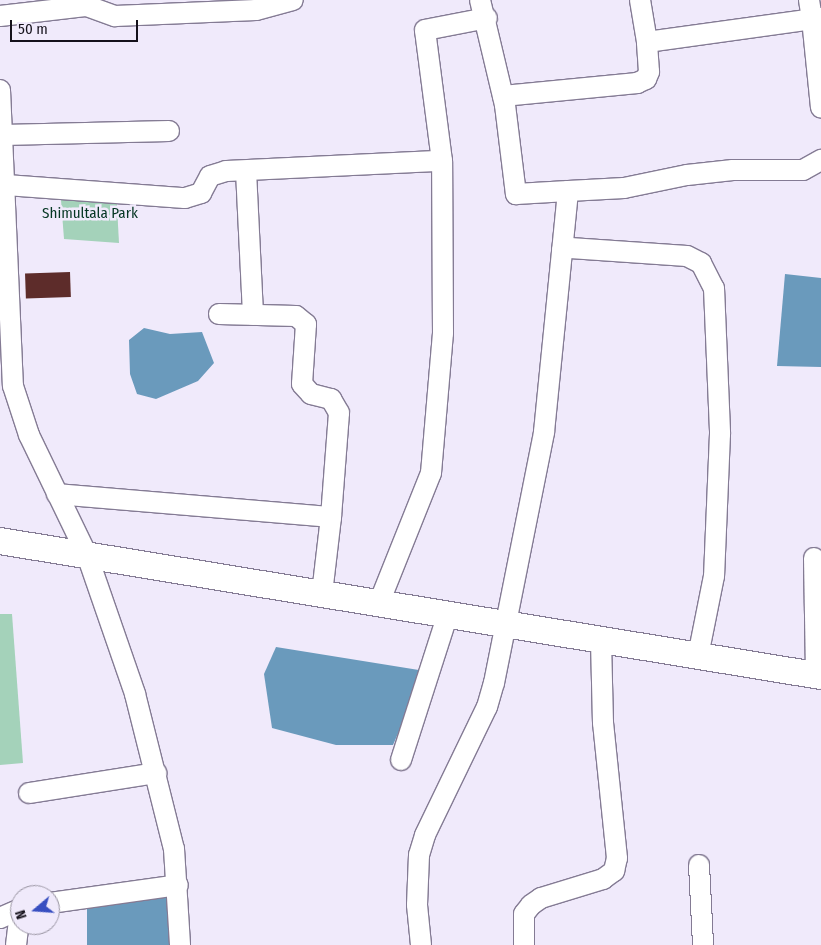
<!DOCTYPE html>
<html>
<head>
<meta charset="utf-8">
<style>
  body { margin:0 }
  #map { position:relative; width:821px; height:945px; overflow:hidden; background:#f0eafb; font-family:"Fira Sans Condensed",sans-serif }
  div>[style] { position:absolute }
  [style*='--x'] { left:calc(var(--x)*1px); top:calc(var(--y)*1px); width:calc(var(--w)*1px); rotate:calc(var(--a)*1deg) }
  .green>* { inset:0; background:#a4d2ba }
  .water>* { inset:0; background:#6a9abc }
  .building>* { inset:0; background:#5d2c2a; transform-origin:0 0 }
  .roads { filter:drop-shadow(1px 0 #847b94) drop-shadow(-1px 0 #847b94) drop-shadow(0 1px #847b94) drop-shadow(0 -1px #847b94) }
  .minor>* { height:20px; margin:-10px; padding:0 10px; transform-origin:10px; border-radius:10px; background:#fff }
  .major>* { height:26px; margin:-13px; padding:0 13px; transform-origin:13px; border-radius:13px; background:#fff }
  span { translate:-50% -50%; white-space:nowrap; text-align:center; line-height:1.15; -webkit-text-stroke:5px #f0eafb; paint-order:stroke }
  .park-label { font-size:15px; color:#053623 }
  .north { position:absolute; left:10px; top:885px; width:50px; height:50px; box-sizing:border-box; background:#f0eafb; border:1px solid #9893a1; border-radius:50%; rotate:252deg; font-size:14px; font-weight:700; line-height:20px; text-align:center; color:#15111b }
  .north::after { content:''; display:block; margin:auto; width:18px; height:22px; background:#384fc1; clip-path:polygon(50% 0,100% 100%,50% 72%,0 100%) }
  .scale { position:absolute; left:10px; top:20px; width:128px; height:22px; box-sizing:border-box; border:2px solid #15111b; border-top:0; padding-left:6px; font-size:15px; line-height:18px; white-space:nowrap; color:#15111b; -webkit-text-stroke:4px #f0eafb; paint-order:stroke }
</style>
</head>
<body>
<div id="map">
  <div class="green">
    <div style="clip-path:polygon(60px 187px,116px 188px,119px 243px,64px 239px)"></div>
    <div style="clip-path:polygon(0 614px,12px 614px,23px 763px,0 765px)"></div>
  </div>
  <div class="water">
    <div style="clip-path:polygon(785px 274px,821px 278px,821px 367px,777px 366px)"></div>
    <div style="clip-path:polygon(144px 328px,170px 334px,202px 332px,214px 363px,198px 381px,156px 399px,137px 394px,130px 374px,129px 340px)"></div>
    <div style="clip-path:polygon(276px 647px,425px 671px,393px 745px,336px 745px,272px 728px,264px 674px)"></div>
    <div style="clip-path:polygon(170px 887px,173px 945px,87px 945px,87px 902px)"></div>
  </div>
  <div class="building">
    <div style="left:70px;top:272px;width:25px;height:45px;rotate:88deg"></div>
  </div>
  <div class="roads">
    <div class="minor">
      <div style="--x:480;--y:0;--w:108;--a:76.6"></div>
      <div style="--x:505;--y:105;--w:90;--a:83"></div>
      <div style="--x:516;--y:194;--w:52;--a:-3.3"></div>
      <div style="--x:640;--y:0;--w:43;--a:80.5"></div>
      <div style="--x:809;--y:0;--w:19;--a:81"></div>
      <div style="--x:812;--y:19;--w:9;--a:-6"></div>
      <div style="--x:0;--y:16;--w:88;--a:-6.6"></div>
      <div style="--x:87;--y:6;--w:30;--a:20"></div>
      <div style="--x:115;--y:16;--w:141;--a:-2.4"></div>
      <div style="--x:256;--y:10;--w:38;--a:-15"></div>
      <div style="--x:0;--y:90;--w:296;--a:87.5"></div>
      <div style="--x:13;--y:386;--w:52;--a:71.9"></div>
      <div style="--x:29;--y:435;--w:133;--a:64.2"></div>
      <div style="--x:87;--y:555;--w:147;--a:70.9"></div>
      <div style="--x:135;--y:694;--w:160;--a:75.9"></div>
      <div style="--x:174;--y:849;--w:96;--a:86.4"></div>
      <div style="--x:503;--y:96;--w:135;--a:-5.5"></div>
      <div style="--x:637;--y:83;--w:10;--a:-24"></div>
      <div style="--x:646;--y:79;--w:8;--a:-67"></div>
      <div style="--x:649;--y:72;--w:30;--a:-94"></div>
      <div style="--x:647;--y:42;--w:167;--a:-7.9"></div>
      <div style="--x:812;--y:19;--w:89;--a:84.2"></div>
      <div style="--x:3;--y:135;--w:166;--a:-1.4"></div>
      <div style="--x:246;--y:171;--w:144;--a:87.2"></div>
      <div style="--x:6;--y:185;--w:179;--a:4.2"></div>
      <div style="--x:185;--y:198;--w:17;--a:-17"></div>
      <div style="--x:201;--y:193;--w:19;--a:-62"></div>
      <div style="--x:210;--y:176;--w:17;--a:-17"></div>
      <div style="--x:226;--y:171;--w:216;--a:-2.7"></div>
      <div style="--x:562;--y:250;--w:8;--a:-14"></div>
      <div style="--x:570;--y:248;--w:117;--a:3.9"></div>
      <div style="--x:687;--y:256;--w:16;--a:27"></div>
      <div style="--x:701;--y:263;--w:28;--a:63"></div>
      <div style="--x:714;--y:288;--w:146;--a:87.6"></div>
      <div style="--x:720;--y:434;--w:142;--a:92.4"></div>
      <div style="--x:714;--y:576;--w:82;--a:101.3"></div>
      <div style="--x:219;--y:314;--w:77;--a:1.5"></div>
      <div style="--x:296;--y:316;--w:13;--a:39"></div>
      <div style="--x:306;--y:324;--w:60;--a:93.8"></div>
      <div style="--x:302;--y:384;--w:13;--a:48"></div>
      <div style="--x:311;--y:394;--w:21;--a:14"></div>
      <div style="--x:331;--y:399;--w:16;--a:60"></div>
      <div style="--x:339;--y:413;--w:104;--a:94.4"></div>
      <div style="--x:57;--y:494;--w:275;--a:4.8"></div>
      <div style="--x:331;--y:517;--w:78;--a:96.7"></div>
      <div style="--x:814;--y:558;--w:117;--a:89"></div>
      <div style="--x:379;--y:603;--w:140;--a:-68.2"></div>
      <div style="--x:431;--y:473;--w:141;--a:-85.1"></div>
      <div style="--x:443;--y:333;--w:172;--a:-90.3"></div>
      <div style="--x:442;--y:161;--w:132;--a:-97.4"></div>
      <div style="--x:425;--y:30;--w:63;--a:-11"></div>
      <div style="--x:401;--y:760;--w:153;--a:-72.2"></div>
      <div style="--x:29;--y:793;--w:129;--a:-8.9"></div>
      <div style="--x:699;--y:865;--w:80;--a:87.1"></div>
      <div style="--x:50;--y:903;--w:129;--a:-8"></div>
      <div style="--x:0;--y:918;--w:22;--a:-24"></div>
      <div style="--x:16;--y:945;--w:35;--a:-83"></div>
      <div style="--x:421;--y:945;--w:40;--a:-95.7"></div>
      <div style="--x:417;--y:905;--w:50;--a:-87.7"></div>
      <div style="--x:419;--y:855;--w:21;--a:-73"></div>
      <div style="--x:425;--y:835;--w:142;--a:-64.2"></div>
      <div style="--x:487;--y:707;--w:25;--a:-74"></div>
      <div style="--x:494;--y:683;--w:256;--a:-78.7"></div>
      <div style="--x:544;--y:432;--w:242;--a:-84.3"></div>
      <div style="--x:568;--y:191;--w:56;--a:-3.1"></div>
      <div style="--x:624;--y:188;--w:64;--a:-11.7"></div>
      <div style="--x:687;--y:175;--w:46;--a:-6.2"></div>
      <div style="--x:733;--y:170;--w:70;--a:0"></div>
      <div style="--x:803;--y:170;--w:21;--a:-29"></div>
      <div style="--x:524;--y:945;--w:31;--a:-90"></div>
      <div style="--x:524;--y:914;--w:11;--a:-52"></div>
      <div style="--x:531;--y:905;--w:12;--a:-35"></div>
      <div style="--x:541;--y:898;--w:65;--a:-17"></div>
      <div style="--x:603;--y:879;--w:14;--a:-36"></div>
      <div style="--x:614;--y:871;--w:13;--a:-77"></div>
      <div style="--x:617;--y:858;--w:136;--a:-95.9"></div>
      <div style="--x:603;--y:723;--w:84;--a:-91.4"></div>
    </div>
    <div class="major">
      <div style="--x:0;--y:541;--w:832;--a:9.34"></div>
    </div>
  </div>
  <div class="park-label">
    <span style="left:90px;top:214px">Shimultala Park</span>
  </div>
  <div class="north">N</div>
  <div class="scale">50 m</div>
</div>
</body>
</html>
